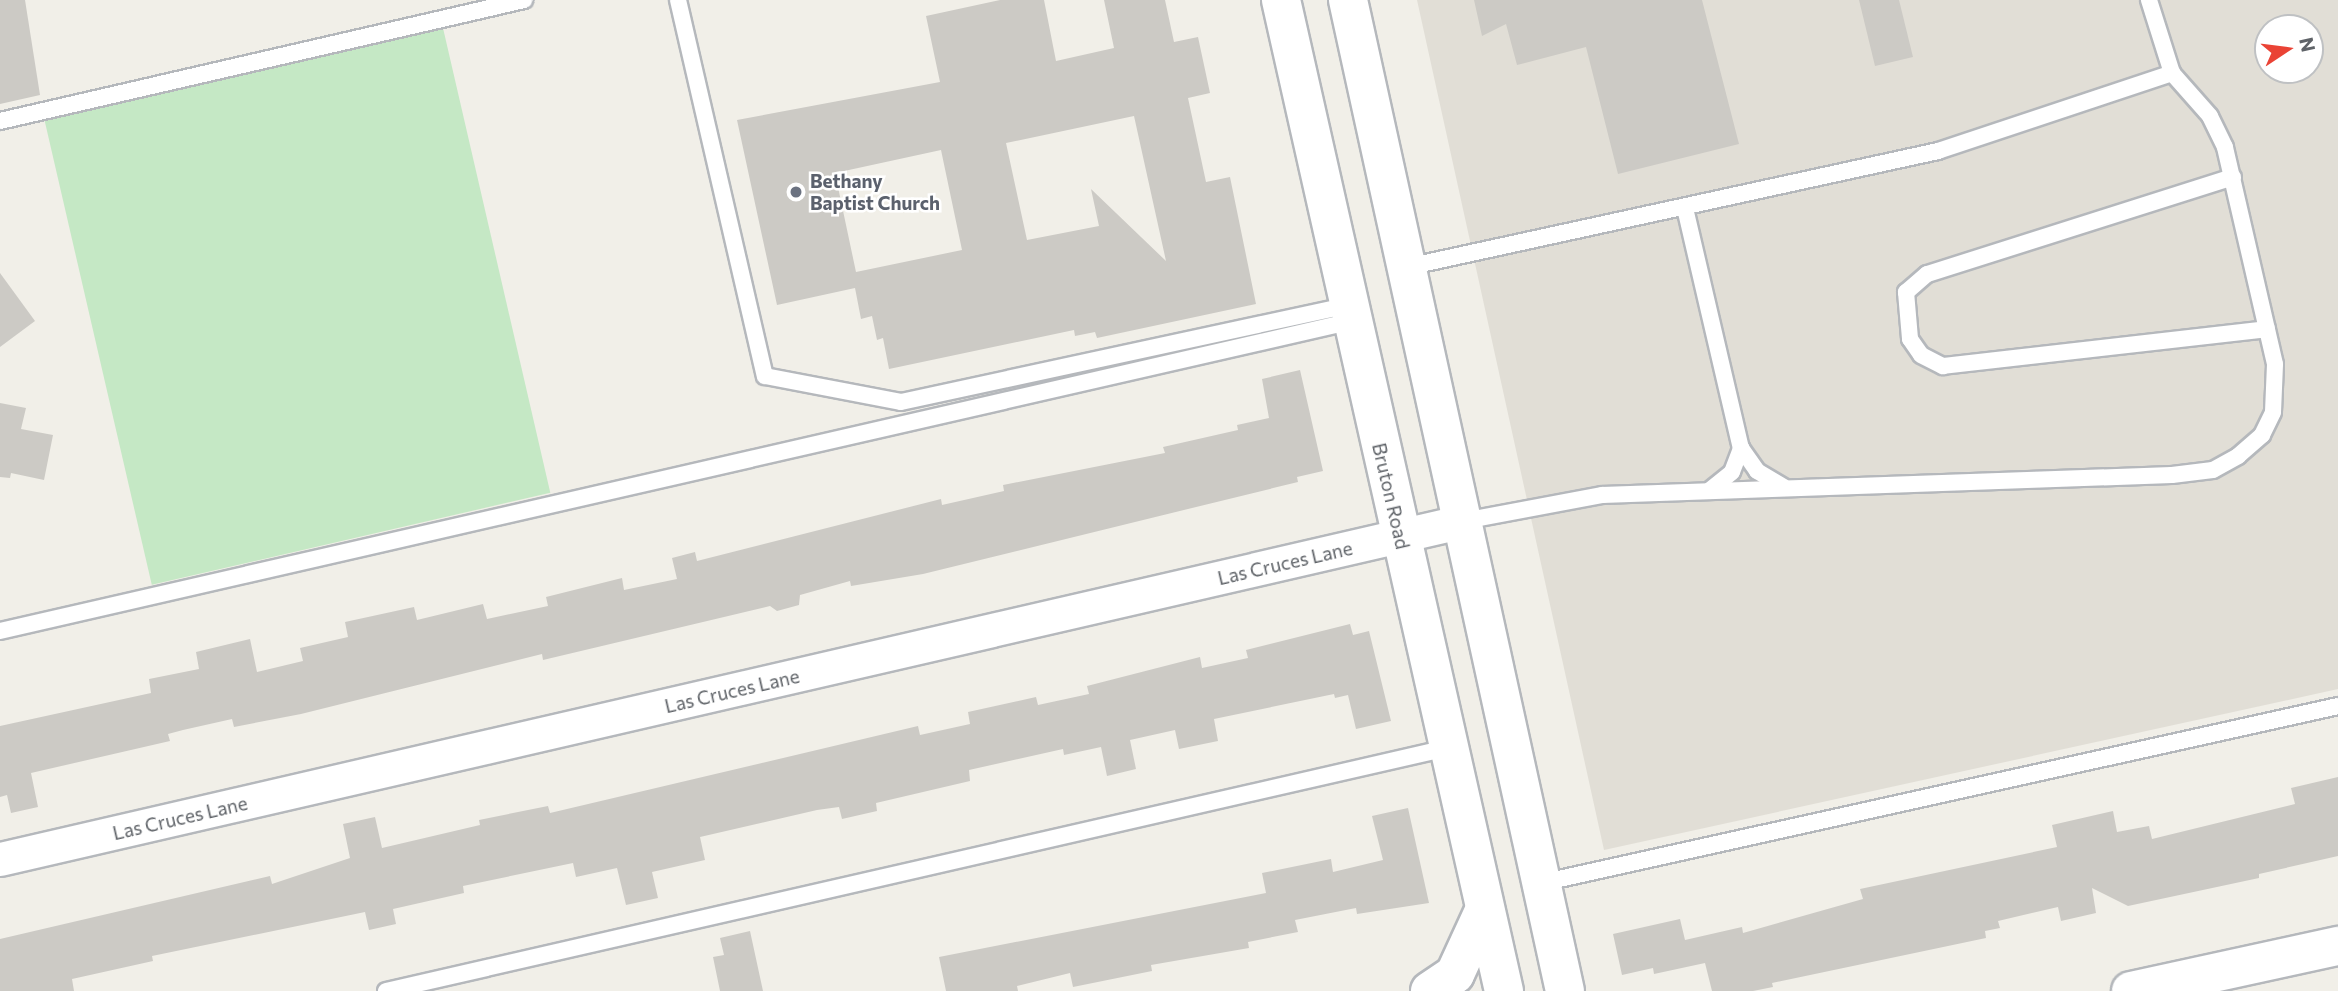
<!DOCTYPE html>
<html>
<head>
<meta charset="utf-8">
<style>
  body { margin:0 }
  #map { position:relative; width:2338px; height:991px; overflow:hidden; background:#f1efe8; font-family:Commissioner,sans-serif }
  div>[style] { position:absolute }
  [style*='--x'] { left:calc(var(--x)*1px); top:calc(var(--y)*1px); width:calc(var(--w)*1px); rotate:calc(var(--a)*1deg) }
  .education>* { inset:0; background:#e1ded6 }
  .green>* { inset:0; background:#c5e8c5; transform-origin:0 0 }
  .building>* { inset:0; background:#cccac5 }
  .roads { filter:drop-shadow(2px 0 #b5b8bc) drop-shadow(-2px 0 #b5b8bc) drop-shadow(0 2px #b5b8bc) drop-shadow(0 -2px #b5b8bc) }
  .service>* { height:16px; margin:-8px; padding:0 8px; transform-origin:8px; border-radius:8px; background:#fff }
  .minor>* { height:33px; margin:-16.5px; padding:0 16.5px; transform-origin:16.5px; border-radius:16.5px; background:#fff }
  .tertiary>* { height:38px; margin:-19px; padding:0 19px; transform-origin:19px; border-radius:19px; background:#fff }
  .secondary>* { height:38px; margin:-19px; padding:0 19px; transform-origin:19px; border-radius:19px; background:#fff }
  .dots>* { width:19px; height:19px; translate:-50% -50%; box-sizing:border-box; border:4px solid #fff; border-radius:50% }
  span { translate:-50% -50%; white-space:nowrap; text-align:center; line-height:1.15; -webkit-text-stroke:5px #fff; paint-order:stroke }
  .worship-label { font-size:19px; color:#5b616d; font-weight:700 }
  .left { translate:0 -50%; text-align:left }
  .street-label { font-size:19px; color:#5f6368 }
  .north { position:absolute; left:2254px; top:14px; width:70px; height:70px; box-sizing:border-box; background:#fff; border:2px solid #bfc1c3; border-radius:50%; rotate:77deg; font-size:19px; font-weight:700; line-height:28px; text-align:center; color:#5f6368 }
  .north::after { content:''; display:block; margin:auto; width:24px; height:32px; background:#ea4335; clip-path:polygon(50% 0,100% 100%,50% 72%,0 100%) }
</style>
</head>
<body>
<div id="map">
  <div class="education">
    <div style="clip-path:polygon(evenodd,1417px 0,2338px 0,2338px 689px,1604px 850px,1417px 0,2268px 28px,2310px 28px,2310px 70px,2268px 70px,2268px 28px)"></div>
  </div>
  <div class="green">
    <div style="left:443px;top:28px;width:477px;height:409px;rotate:77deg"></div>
  </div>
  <div class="building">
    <div style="clip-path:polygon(0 0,25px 0,40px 95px,0 104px)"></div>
    <div style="clip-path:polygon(evenodd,1000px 0,1044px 0,1056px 61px,1114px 48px,1104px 0,1165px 0,1174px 42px,1198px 37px,1210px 93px,1188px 98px,1206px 182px,1230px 177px,1256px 304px,1097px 338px,1095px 332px,1075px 336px,1074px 330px,889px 369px,883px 338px,877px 340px,872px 316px,861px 319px,855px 288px,777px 305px,737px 120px,940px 82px,926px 16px,1000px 0,1134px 116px,1166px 261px,1091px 189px,1099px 226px,1027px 240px,1006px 143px,1134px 116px,1000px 0,941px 150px,962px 250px,856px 272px,835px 173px,941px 150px)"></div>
    <div style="clip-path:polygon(1474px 0,1702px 0,1739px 144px,1618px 174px,1586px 47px,1517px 65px,1506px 24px,1482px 36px)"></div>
    <div style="clip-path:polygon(1859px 0,1899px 0,1913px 57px,1875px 66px)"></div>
    <div style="clip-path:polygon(0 273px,35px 321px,0 347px)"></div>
    <div style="clip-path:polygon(1300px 370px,1323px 471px,1297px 477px,1298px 482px,923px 574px,851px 586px,850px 581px,800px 595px,799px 605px,777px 611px,770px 606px,543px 660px,542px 654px,301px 714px,234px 727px,232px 719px,183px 730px,168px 734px,170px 741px,31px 773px,38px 807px,11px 813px,7px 795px,0 797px,0 726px,151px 693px,149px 679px,199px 669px,196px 652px,250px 639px,257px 672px,303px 661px,300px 648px,348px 637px,345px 622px,414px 607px,417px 620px,483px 604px,487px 619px,548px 606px,546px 597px,622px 578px,624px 590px,677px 579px,672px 558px,695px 552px,697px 561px,941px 499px,942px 505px,1004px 491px,1003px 485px,1165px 453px,1163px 447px,1238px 430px,1237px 425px,1269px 418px,1262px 379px)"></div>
    <div style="clip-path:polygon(0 403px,26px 408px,21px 429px,53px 435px,44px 480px,11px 473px,10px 478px,0 477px)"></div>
    <div style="clip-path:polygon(1350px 624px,1353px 635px,1369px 631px,1391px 721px,1356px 729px,1348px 695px,1335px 698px,1334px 694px,1214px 719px,1218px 741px,1179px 749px,1175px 730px,1130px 740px,1136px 769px,1107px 776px,1101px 747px,1064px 755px,1063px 749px,969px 770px,970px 781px,876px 803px,877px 811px,842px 819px,839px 807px,817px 810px,700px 837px,705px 860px,652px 872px,658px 898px,626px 905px,617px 868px,576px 877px,573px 863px,463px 886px,464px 893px,393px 909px,396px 924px,369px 930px,365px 912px,152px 956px,153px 961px,72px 979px,74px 991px,0 991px,0 939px,270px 876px,272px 884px,350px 858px,343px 824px,375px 817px,382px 848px,480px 825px,479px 820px,548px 806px,550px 813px,918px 726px,920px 735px,970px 724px,968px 712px,1036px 697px,1038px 705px,1089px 694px,1087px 686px,1200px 657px,1202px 668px,1248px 658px,1246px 650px)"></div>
    <div style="clip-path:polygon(2338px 777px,2338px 856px,2259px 874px,2259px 878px,2128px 906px,2092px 888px,2096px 913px,2061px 921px,2058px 907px,1998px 921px,2000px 928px,1985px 931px,1986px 938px,1772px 983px,1773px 987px,1753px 991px,1712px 991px,1705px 963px,1654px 974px,1653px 968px,1622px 975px,1613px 934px,1680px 919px,1685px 940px,1742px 927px,1743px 933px,1863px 899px,1860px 889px,2057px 847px,2052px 825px,2113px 811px,2117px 832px,2149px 826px,2152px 839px,2295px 804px,2291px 788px)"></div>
    <div style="clip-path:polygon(1408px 808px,1429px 903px,1357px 914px,1356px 908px,1295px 920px,1298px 932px,1248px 942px,1249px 948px,1151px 965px,1152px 971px,1073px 987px,1070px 973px,1017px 986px,1018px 991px,946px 991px,939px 957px,1266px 893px,1262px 873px,1331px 859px,1333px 872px,1383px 860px,1372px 816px)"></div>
    <div style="clip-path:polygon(750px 931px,763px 991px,720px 991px,713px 957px,724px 955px,720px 938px)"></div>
  </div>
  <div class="roads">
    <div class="service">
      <div style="--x:678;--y:0;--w:386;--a:77"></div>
      <div style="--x:765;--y:376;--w:138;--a:10.8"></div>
      <div style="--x:901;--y:402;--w:458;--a:-12.2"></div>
      <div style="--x:0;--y:121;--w:538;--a:-13"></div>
      <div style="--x:2233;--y:177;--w:321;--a:162.4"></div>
      <div style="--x:1927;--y:274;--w:28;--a:139"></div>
      <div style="--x:1906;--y:292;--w:47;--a:85.1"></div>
      <div style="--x:1910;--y:339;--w:19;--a:55"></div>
      <div style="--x:1921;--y:355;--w:25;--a:27"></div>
      <div style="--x:1943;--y:366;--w:326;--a:-6.5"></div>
      <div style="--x:1685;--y:208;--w:246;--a:76.9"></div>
      <div style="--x:1407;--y:267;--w:544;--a:-12.32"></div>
      <div style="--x:1938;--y:151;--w:247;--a:-18.4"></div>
      <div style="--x:1710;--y:490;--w:28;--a:-39"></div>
      <div style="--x:1732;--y:472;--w:26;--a:-69"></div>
      <div style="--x:1741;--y:448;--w:28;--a:55"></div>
      <div style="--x:1757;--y:471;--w:31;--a:31"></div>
      <div style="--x:1464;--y:521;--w:140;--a:-10.7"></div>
      <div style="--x:1602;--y:495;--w:570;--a:-2.01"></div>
      <div style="--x:2172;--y:475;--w:41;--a:-7"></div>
      <div style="--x:2213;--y:470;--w:29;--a:-29"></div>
      <div style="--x:2238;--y:456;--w:32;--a:-41"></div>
      <div style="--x:2262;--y:435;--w:25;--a:-64"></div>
      <div style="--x:2273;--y:412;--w:48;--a:-87.6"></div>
      <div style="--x:2275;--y:364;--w:223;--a:-103"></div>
      <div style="--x:2225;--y:147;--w:34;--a:-116"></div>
      <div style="--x:2210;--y:116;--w:57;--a:-131.5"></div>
      <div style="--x:2172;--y:73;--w:77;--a:-107.5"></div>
      <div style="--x:0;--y:631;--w:1387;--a:-12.91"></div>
      <div style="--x:1541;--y:883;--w:816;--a:-12.52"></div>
      <div style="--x:386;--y:991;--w:1088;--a:-12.9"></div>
    </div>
    <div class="minor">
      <div style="--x:0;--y:859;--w:1503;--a:-13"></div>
    </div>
    <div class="tertiary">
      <div style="--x:2131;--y:991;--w:212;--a:-12.3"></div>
    </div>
    <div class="secondary">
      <div style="--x:1281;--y:0;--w:1016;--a:77.32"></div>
      <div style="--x:1348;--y:0;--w:1014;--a:77.65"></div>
      <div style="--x:1430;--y:991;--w:30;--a:-34"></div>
      <div style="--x:1455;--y:974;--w:69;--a:-65.3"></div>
    </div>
  </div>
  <div class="dots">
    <div style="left:796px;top:192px;background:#6b7280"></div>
  </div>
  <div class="worship-label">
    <span class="left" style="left:810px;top:192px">Bethany<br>Baptist Church</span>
  </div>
  <div class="street-label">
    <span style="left:1391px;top:496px;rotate:77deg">Bruton Road</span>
    <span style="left:1285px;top:563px;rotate:-13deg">Las Cruces Lane</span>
    <span style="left:732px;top:691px;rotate:-13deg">Las Cruces Lane</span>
    <span style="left:180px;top:818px;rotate:-13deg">Las Cruces Lane</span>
  </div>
  <div class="north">N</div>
</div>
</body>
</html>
